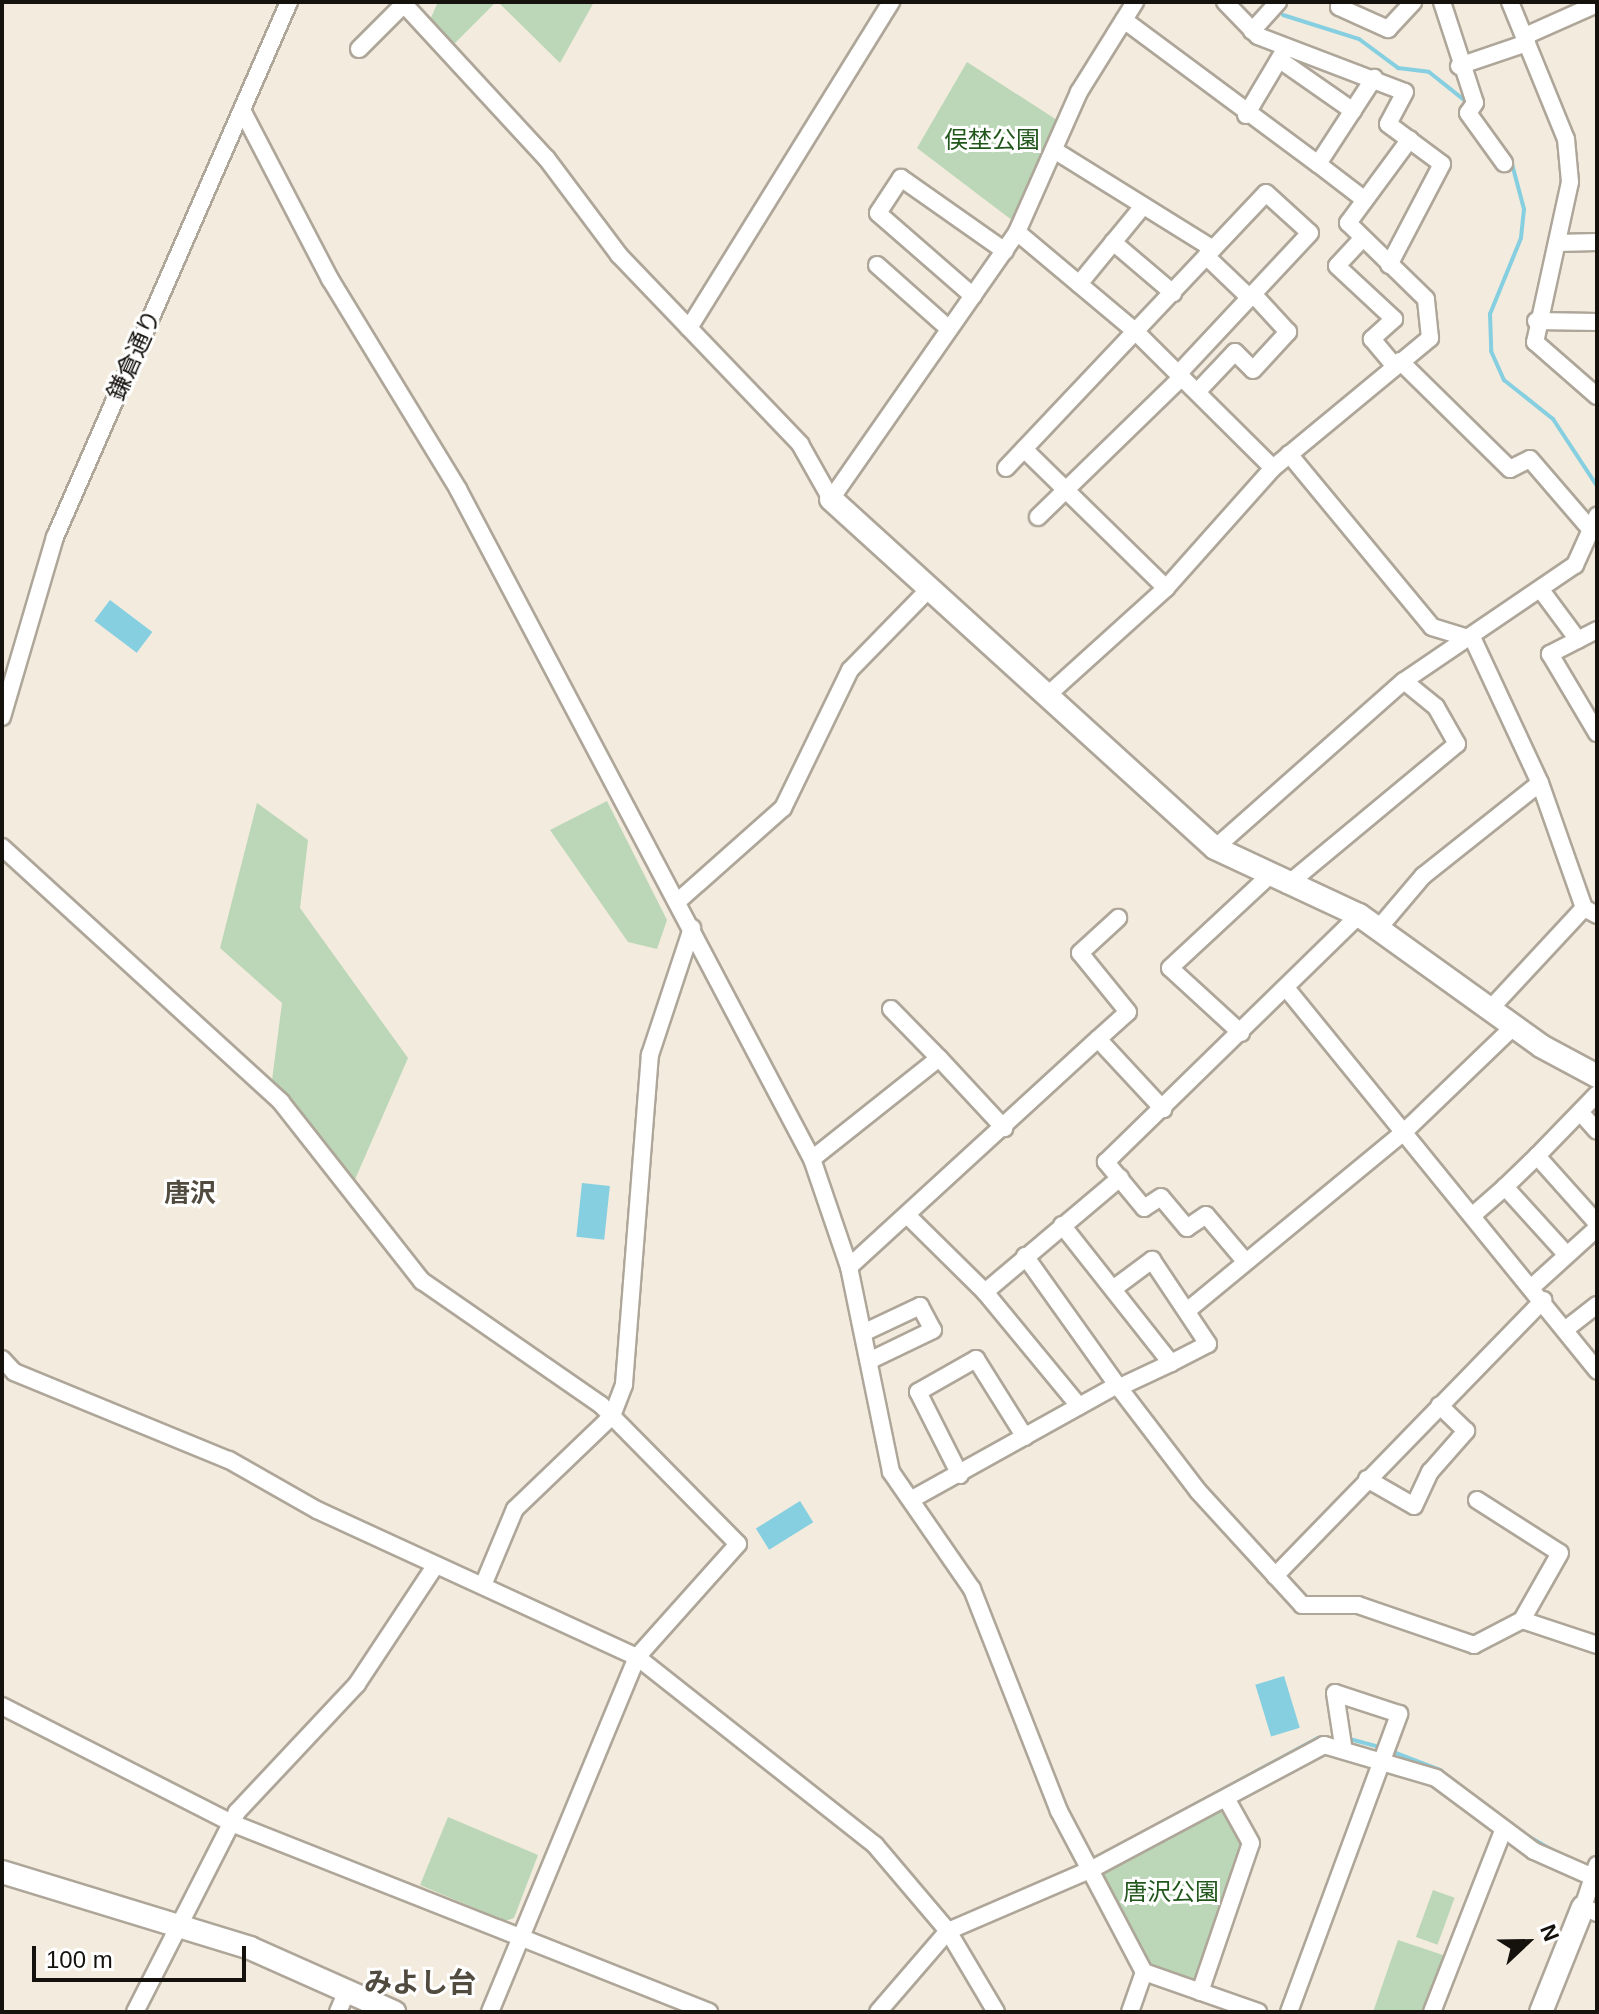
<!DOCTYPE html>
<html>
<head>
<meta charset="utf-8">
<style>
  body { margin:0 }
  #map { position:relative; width:1599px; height:2014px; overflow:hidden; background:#f3ebdd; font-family:Arial,"Noto Sans JP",sans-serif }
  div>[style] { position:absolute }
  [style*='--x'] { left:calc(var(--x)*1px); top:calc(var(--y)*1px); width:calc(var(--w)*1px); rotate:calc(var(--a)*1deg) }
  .green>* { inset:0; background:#bbd7b7; transform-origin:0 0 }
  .water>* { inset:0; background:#85cfe1; transform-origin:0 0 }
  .stream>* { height:4px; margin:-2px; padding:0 2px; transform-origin:2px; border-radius:2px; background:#85cfe1 }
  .roads { filter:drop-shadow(2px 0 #aea699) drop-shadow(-2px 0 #aea699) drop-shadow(0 2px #aea699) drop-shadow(0 -2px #aea699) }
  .street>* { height:16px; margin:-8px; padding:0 8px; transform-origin:8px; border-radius:8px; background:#fff }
  .secondary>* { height:22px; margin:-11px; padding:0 11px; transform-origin:11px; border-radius:11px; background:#fff }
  span { translate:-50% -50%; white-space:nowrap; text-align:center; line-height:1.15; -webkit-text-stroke:6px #fff; paint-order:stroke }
  .park-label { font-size:24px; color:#21571b }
  .street-label { font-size:24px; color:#15120e }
  .neighbourhood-label { font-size:26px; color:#514b3f; font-weight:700 }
  .quarter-label { font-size:28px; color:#514b3f; font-weight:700 }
  .frame { position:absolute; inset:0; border:4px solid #15120e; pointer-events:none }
  .north { position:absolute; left:1487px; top:1902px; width:80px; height:80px; -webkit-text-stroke:6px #fff; paint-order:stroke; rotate:68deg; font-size:22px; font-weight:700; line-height:32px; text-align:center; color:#15120e }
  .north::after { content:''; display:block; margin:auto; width:28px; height:36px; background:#15120e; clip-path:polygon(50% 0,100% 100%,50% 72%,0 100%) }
  .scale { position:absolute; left:32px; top:1946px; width:214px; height:36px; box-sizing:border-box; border:4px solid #15120e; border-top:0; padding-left:10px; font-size:24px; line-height:28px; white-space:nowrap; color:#15120e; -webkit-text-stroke:6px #fff; paint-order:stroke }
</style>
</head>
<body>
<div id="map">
  <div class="green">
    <div style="clip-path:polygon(438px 2px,496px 2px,453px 45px,429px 22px)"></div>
    <div style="clip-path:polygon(498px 2px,594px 2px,560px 63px)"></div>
    <div style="clip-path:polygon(967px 62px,1060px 122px,1013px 221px,917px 148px)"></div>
    <div style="clip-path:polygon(607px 801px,667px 920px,657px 949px,628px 942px,550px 830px)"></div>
    <div style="clip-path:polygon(257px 803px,308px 840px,300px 908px,408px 1058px,353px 1184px,271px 1088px,282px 1003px,220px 948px)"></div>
    <div style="clip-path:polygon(1222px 1804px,1244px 1846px,1193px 1983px,1149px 1965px,1100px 1874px)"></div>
    <div style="clip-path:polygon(448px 1817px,538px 1855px,514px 1918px,505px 1921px,420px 1885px)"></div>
    <div style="left:1433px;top:1890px;width:23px;height:50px;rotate:20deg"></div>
    <div style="clip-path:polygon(1398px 1940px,1446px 1956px,1425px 2012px,1373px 2012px)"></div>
  </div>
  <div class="water">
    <div style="left:110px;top:600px;width:53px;height:26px;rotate:37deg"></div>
    <div style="left:582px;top:1183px;width:28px;height:54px;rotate:6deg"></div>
    <div style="left:800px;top:1501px;width:25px;height:52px;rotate:58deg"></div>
    <div style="left:1284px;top:1676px;width:54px;height:30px;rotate:73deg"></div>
  </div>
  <div class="stream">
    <div style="--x:1283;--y:15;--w:80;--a:17.5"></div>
    <div style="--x:1359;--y:39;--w:49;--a:36.6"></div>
    <div style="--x:1398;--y:68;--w:31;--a:7"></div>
    <div style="--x:1429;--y:72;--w:50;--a:38.5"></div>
    <div style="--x:1475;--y:108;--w:67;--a:56.5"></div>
    <div style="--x:1512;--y:164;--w:47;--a:75.1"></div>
    <div style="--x:1524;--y:209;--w:29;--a:96"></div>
    <div style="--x:1521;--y:238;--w:82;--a:112.2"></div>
    <div style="--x:1490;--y:314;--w:37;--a:88"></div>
    <div style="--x:1491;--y:351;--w:32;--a:66"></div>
    <div style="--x:1504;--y:380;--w:63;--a:38.5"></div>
    <div style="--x:1553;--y:419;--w:80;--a:56.7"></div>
    <div style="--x:1346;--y:1738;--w:38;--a:15"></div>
    <div style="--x:1391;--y:1751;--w:53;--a:21.2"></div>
    <div style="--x:1440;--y:1770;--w:39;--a:38"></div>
    <div style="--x:1146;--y:1831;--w:196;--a:-28.4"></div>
    <div style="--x:1318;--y:1738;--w:19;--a:0"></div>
    <div style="--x:1526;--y:1835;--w:34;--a:30"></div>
  </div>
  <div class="roads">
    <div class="street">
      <div style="--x:402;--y:2;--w:214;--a:47.3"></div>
      <div style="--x:547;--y:159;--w:120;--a:53.1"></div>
      <div style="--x:619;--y:255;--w:262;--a:46.2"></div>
      <div style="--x:800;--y:444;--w:63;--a:60.6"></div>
      <div style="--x:831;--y:499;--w:325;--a:-55.1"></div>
      <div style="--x:1017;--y:232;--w:153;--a:-66.1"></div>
      <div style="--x:1079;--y:92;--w:106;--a:-58.1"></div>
      <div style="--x:1225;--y:2;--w:47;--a:45.9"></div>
      <div style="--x:1258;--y:36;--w:157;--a:20.9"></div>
      <div style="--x:1405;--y:92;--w:36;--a:118"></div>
      <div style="--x:1388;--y:124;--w:67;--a:36.5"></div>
      <div style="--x:1442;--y:164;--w:114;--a:117.7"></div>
      <div style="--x:1344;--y:2;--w:7;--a:135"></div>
      <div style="--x:1339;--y:7;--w:54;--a:24.2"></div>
      <div style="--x:1388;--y:29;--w:37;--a:-47"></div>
      <div style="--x:1442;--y:2;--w:106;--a:71.9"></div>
      <div style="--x:1475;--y:103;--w:12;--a:125"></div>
      <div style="--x:1468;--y:113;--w:62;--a:54.2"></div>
      <div style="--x:1510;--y:2;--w:148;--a:67.8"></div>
      <div style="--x:1566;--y:139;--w:43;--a:84.7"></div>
      <div style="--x:1570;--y:182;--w:164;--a:102.3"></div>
      <div style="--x:1535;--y:342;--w:82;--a:41.1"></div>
      <div style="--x:1124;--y:20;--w:242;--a:36.6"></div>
      <div style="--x:1318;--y:164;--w:103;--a:-56.9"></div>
      <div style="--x:1252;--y:31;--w:39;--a:-48"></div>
      <div style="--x:1525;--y:36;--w:79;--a:-24"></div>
      <div style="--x:359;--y:49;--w:64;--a:-45"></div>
      <div style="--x:1280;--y:60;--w:89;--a:34.9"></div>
      <div style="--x:1459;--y:66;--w:72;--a:-18.7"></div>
      <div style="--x:242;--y:110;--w:191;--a:62.5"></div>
      <div style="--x:330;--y:279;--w:246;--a:58.6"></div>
      <div style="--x:458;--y:489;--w:758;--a:62.15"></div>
      <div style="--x:812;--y:1159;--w:114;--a:71.1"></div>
      <div style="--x:849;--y:1267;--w:209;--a:78.4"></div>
      <div style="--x:891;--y:1472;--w:142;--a:55.3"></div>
      <div style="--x:972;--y:1589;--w:238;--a:68.6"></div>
      <div style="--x:1059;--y:1811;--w:182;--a:62.2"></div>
      <div style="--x:1144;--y:1972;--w:121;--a:19.3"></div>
      <div style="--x:1246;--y:115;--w:74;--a:-59.3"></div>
      <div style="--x:1054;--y:150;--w:187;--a:31.9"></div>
      <div style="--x:1318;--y:164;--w:59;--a:37.5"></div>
      <div style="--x:1017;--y:232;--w:155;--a:40"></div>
      <div style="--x:1136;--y:332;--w:193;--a:44.8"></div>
      <div style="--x:1361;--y:240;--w:35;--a:133"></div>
      <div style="--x:1337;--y:266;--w:78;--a:42.9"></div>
      <div style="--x:1394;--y:319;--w:30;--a:138"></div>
      <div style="--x:1372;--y:339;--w:34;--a:50"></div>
      <div style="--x:1113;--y:242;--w:79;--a:40.4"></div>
      <div style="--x:1557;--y:243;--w:40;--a:-1.4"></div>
      <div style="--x:1206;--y:256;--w:61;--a:43.7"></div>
      <div style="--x:877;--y:265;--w:96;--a:41.6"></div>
      <div style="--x:1079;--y:284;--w:101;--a:-50.6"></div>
      <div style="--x:973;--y:296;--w:126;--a:-138.9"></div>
      <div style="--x:878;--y:213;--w:42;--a:-56.7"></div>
      <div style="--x:901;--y:178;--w:127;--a:35.1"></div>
      <div style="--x:1536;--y:321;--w:61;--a:0.9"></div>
      <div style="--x:689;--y:328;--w:384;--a:-58.2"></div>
      <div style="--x:1400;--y:361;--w:154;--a:44.5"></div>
      <div style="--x:1510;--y:469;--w:22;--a:-27"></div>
      <div style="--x:1530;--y:459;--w:95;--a:49.3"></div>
      <div style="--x:1197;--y:392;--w:55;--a:-46.5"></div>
      <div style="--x:1235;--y:352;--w:25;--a:45"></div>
      <div style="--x:1253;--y:370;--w:52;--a:-47.4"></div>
      <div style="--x:1288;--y:332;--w:52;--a:-132.6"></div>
      <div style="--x:1024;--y:449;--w:199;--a:44.4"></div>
      <div style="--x:1289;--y:454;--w:224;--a:50.4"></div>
      <div style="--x:1432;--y:627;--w:34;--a:17"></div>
      <div style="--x:1006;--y:468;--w:378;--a:-46.6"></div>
      <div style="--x:1266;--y:193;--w:59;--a:42.3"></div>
      <div style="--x:1310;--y:233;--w:192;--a:133.1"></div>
      <div style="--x:1038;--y:517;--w:201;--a:-44.2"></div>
      <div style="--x:1541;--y:590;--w:62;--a:53.5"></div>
      <div style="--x:1597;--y:630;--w:53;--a:152.9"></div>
      <div style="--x:1550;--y:654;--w:92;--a:59.3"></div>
      <div style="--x:1051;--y:692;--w:155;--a:-42.1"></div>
      <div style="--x:1166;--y:588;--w:161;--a:-48.3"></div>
      <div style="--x:1273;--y:468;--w:204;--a:-39.6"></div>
      <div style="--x:1430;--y:338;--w:39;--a:-96"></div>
      <div style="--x:1426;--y:299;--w:109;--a:-135.7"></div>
      <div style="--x:1348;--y:223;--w:104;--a:-53.6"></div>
      <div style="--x:2;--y:717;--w:188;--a:-73.6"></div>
      <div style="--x:55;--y:537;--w:584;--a:-66.38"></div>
      <div style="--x:1540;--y:783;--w:133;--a:70.6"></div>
      <div style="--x:1584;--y:908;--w:15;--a:28"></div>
      <div style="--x:2;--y:847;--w:378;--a:42.4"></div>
      <div style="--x:281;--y:1102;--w:228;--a:51.8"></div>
      <div style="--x:422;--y:1281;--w:218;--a:34.7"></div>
      <div style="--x:601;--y:1405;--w:195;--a:45.4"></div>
      <div style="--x:738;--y:1544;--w:152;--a:131.8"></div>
      <div style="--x:637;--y:1657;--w:384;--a:112.5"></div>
      <div style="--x:1215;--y:848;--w:252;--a:-41.5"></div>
      <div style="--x:1404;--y:681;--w:207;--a:-34.2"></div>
      <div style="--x:1575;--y:565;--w:54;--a:-65.8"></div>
      <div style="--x:1287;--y:885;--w:221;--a:-39.7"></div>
      <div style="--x:1457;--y:744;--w:43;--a:-119.6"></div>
      <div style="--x:1436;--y:707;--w:41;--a:-140.9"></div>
      <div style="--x:677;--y:902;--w:142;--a:-41.6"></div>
      <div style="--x:783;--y:808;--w:153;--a:-64.1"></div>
      <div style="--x:850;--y:670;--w:116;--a:-45.7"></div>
      <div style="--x:1378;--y:929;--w:70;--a:-49.7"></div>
      <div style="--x:1423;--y:876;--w:149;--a:-38.5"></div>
      <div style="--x:1540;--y:783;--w:161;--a:-115"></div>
      <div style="--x:1287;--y:989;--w:492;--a:50.9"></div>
      <div style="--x:1492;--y:1007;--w:135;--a:-47.1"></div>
      <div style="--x:891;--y:1009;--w:69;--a:45.6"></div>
      <div style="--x:1241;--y:1033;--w:96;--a:-137.5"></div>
      <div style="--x:1170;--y:968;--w:132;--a:-42.9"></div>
      <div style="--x:1098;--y:1039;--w:40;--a:-42"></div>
      <div style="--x:1128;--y:1012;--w:76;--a:-129.1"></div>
      <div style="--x:1080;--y:953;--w:52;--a:-42.6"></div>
      <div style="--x:1580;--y:1112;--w:25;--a:48"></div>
      <div style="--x:1537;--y:1156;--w:86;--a:-45.9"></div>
      <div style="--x:812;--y:1159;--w:162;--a:-38.5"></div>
      <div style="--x:939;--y:1058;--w:96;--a:47.1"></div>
      <div style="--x:908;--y:1216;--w:108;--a:44.6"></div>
      <div style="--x:1472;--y:1216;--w:44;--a:-41.3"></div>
      <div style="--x:1062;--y:1225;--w:176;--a:51.7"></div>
      <div style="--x:1171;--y:1363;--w:56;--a:154.8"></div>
      <div style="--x:1566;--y:1254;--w:91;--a:-132.3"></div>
      <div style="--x:1505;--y:1187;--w:45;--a:-44.1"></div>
      <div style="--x:1537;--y:1156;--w:90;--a:48.2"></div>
      <div style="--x:1025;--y:1256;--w:158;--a:54.5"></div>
      <div style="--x:1245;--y:1261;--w:60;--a:-130.3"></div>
      <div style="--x:1206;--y:1215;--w:23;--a:146"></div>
      <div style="--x:1187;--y:1228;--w:40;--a:-130"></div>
      <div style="--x:1161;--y:1197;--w:20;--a:147"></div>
      <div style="--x:1144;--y:1208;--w:60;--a:-129.6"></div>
      <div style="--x:1106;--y:1162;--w:354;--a:-44.3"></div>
      <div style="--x:849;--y:1267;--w:338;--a:-42.5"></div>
      <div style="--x:1098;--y:1039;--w:96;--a:47.1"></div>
      <div style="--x:1532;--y:1287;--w:88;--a:-42.2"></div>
      <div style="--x:1113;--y:1289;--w:49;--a:-36.6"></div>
      <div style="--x:1152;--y:1260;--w:101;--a:56.3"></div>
      <div style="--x:1208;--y:1344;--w:42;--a:152.8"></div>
      <div style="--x:1188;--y:1310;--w:281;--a:-39.5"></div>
      <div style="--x:1405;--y:1131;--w:153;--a:-43.9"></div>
      <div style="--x:1566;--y:1329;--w:39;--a:-38"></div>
      <div style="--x:865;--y:1332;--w:61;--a:-25.3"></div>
      <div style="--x:920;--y:1306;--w:27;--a:62"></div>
      <div style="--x:933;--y:1330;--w:71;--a:154.2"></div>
      <div style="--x:2;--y:1359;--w:18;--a:47"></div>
      <div style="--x:14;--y:1372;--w:232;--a:22.3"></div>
      <div style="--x:229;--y:1460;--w:101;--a:29.6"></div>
      <div style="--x:317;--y:1510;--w:352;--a:24.7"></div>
      <div style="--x:637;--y:1657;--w:303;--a:38.3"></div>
      <div style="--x:875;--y:1845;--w:113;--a:49.7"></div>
      <div style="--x:948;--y:1931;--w:94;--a:59.3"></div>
      <div style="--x:1079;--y:1406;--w:148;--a:-129.5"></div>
      <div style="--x:985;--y:1292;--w:177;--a:-40.2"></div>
      <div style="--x:960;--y:1475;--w:93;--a:-116.8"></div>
      <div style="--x:918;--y:1392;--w:67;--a:-29.6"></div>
      <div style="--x:976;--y:1359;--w:92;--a:57.9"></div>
      <div style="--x:1367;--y:1479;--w:54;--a:29.9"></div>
      <div style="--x:1414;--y:1506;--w:38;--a:-65"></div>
      <div style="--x:1430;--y:1472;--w:55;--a:-48.7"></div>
      <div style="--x:1466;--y:1431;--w:37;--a:-136"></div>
      <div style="--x:914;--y:1498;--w:232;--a:-29.1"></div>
      <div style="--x:1117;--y:1385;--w:133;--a:52.6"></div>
      <div style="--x:1198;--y:1491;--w:154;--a:47.6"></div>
      <div style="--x:1302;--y:1605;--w:56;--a:0"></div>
      <div style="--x:1358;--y:1605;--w:123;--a:19"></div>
      <div style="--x:1474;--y:1645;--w:54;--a:-27.5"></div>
      <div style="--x:1522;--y:1620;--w:79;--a:18.4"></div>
      <div style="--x:1477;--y:1500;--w:98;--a:32.6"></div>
      <div style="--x:1560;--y:1553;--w:77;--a:119.6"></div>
      <div style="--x:1275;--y:1576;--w:385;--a:-45.8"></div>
      <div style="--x:484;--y:1583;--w:80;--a:-67.3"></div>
      <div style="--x:515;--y:1509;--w:134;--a:-43.8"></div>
      <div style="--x:612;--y:1416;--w:34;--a:-69"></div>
      <div style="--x:624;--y:1384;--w:330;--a:-85.5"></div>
      <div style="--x:650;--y:1055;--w:134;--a:-71.7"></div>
      <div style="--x:2;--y:1706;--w:260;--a:27"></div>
      <div style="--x:234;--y:1824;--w:511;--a:21.59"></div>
      <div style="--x:1597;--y:1865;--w:44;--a:108.4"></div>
      <div style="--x:1583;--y:1907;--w:15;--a:23"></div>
      <div style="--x:1200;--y:1992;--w:157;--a:-71.1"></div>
      <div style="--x:1251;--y:1843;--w:51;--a:-119.1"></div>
      <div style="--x:135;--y:2012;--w:225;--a:-63"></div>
      <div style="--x:237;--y:1812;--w:175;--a:-46.8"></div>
      <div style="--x:357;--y:1684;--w:141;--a:-56.5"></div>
      <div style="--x:338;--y:2012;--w:23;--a:-67"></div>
      <div style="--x:878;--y:2012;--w:107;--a:-49.2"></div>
      <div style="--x:948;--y:1931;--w:157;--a:-23.3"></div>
      <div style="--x:1092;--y:1869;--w:263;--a:-28.1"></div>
      <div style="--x:1324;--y:1745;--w:117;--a:16.4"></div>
      <div style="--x:1436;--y:1778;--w:122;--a:36.7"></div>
      <div style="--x:1534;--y:1851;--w:64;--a:23.8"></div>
      <div style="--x:1130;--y:2012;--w:42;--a:-70.7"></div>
      <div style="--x:1289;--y:2012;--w:318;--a:-69.7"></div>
      <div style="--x:1399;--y:1714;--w:67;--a:-161.8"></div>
      <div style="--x:1335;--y:1693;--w:53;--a:81.3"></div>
      <div style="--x:1432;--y:2012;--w:194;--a:-68.6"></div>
    </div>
    <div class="secondary">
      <div style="--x:831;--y:499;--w:519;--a:42.27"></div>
      <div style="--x:1215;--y:848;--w:159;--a:25"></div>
      <div style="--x:1359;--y:915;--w:224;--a:35.7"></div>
      <div style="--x:1541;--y:1046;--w:64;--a:28.2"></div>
      <div style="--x:2;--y:1872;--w:259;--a:17"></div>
      <div style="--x:250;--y:1948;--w:158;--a:24"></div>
      <div style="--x:1541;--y:2012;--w:113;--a:-68.2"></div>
    </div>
  </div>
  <div class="park-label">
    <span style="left:992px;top:140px">俣埜公園</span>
    <span style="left:1171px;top:1892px">唐沢公園</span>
  </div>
  <div class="street-label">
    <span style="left:134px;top:355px;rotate:-66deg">鎌倉通り</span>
  </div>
  <div class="neighbourhood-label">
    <span style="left:190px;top:1194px">唐沢</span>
  </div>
  <div class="quarter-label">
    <span style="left:420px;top:1983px">みよし台</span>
  </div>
  <div class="frame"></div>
  <div class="north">N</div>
  <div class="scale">100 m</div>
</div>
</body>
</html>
